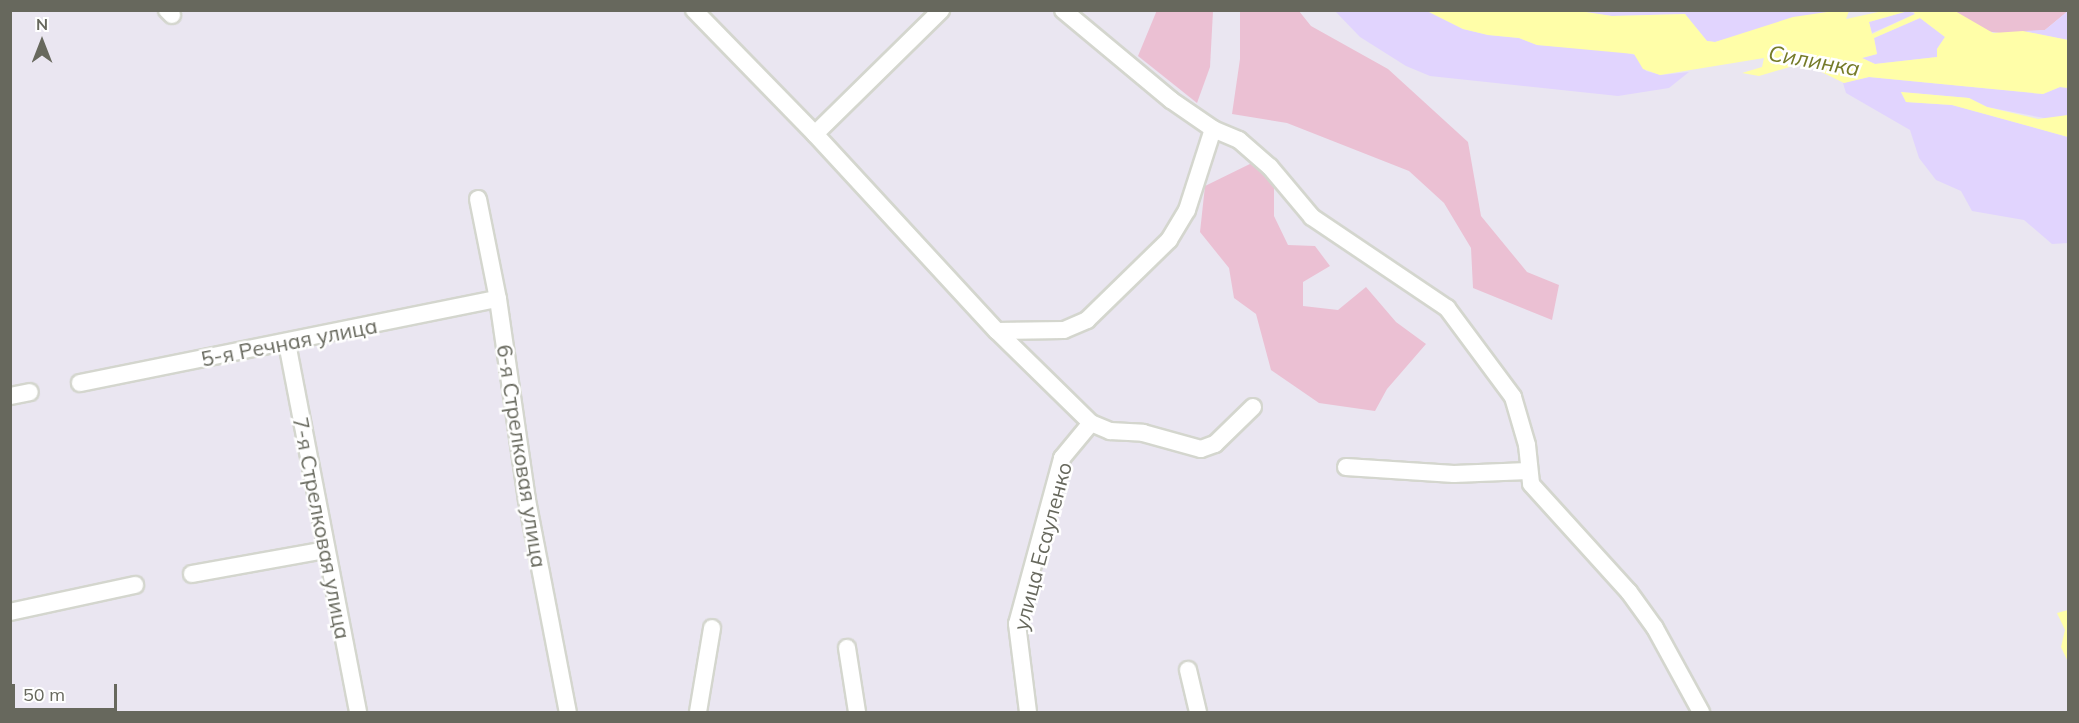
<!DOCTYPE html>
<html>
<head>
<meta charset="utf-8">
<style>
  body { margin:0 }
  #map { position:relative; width:2079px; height:723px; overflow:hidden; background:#eae6f1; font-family:Mulish,sans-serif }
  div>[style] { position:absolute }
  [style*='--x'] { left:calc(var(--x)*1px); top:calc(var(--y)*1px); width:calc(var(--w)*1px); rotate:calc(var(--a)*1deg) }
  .green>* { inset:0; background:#ebc0d3 }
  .sand>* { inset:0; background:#e1d4fe }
  .water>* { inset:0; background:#fffea8 }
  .roads { filter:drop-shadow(2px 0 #d4d6ce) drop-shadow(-2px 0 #d4d6ce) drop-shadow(0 2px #d4d6ce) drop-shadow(0 -2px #d4d6ce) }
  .minor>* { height:16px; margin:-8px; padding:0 8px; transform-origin:8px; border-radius:8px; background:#fff }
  span { translate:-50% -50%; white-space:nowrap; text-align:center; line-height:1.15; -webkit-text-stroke:5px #fff; paint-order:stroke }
  .street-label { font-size:21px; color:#67685d }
  .water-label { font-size:22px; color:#757b29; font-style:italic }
  .frame { position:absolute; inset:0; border:12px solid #67685d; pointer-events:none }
  .north { position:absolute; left:12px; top:12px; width:60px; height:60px; -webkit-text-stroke:4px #fff; paint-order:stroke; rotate:0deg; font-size:16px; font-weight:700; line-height:24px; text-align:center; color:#67685d }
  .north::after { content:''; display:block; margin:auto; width:21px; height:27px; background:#67685d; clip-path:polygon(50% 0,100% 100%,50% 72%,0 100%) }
  .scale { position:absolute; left:12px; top:684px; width:105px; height:27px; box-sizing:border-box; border:3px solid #67685d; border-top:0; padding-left:8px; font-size:18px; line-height:21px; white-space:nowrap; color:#67685d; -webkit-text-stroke:4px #fff; paint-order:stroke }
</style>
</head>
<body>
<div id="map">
  <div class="green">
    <div style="clip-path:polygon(1157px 10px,1213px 11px,1210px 67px,1197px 103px,1138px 56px)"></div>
    <div style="clip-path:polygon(1240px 11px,1299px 11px,1311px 26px,1388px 69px,1468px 142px,1481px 216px,1527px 272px,1559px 285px,1552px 320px,1473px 288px,1471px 248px,1444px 203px,1409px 171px,1287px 123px,1232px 114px,1240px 59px)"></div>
    <div style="clip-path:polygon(1954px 11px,2068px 10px,2068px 11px,2045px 30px,2007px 34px,1985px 31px)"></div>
    <div style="clip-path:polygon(1258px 160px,1274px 181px,1274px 216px,1288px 245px,1315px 246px,1330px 266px,1303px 282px,1303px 306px,1338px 310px,1366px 287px,1396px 322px,1426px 344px,1387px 389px,1375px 411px,1319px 403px,1271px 370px,1256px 314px,1234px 298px,1229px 268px,1200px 232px,1205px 186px)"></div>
  </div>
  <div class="sand">
    <div style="clip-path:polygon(1761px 10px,1834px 11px,1715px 42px,1707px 41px,1685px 14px,1612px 16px,1573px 11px)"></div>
    <div style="clip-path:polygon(1335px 11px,1427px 11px,1463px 29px,1488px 35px,1519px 38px,1537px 45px,1619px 51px,1635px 55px,1646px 71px,1661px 75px,1689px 72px,1669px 88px,1618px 96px,1430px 76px,1406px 66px,1360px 37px)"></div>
    <div style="clip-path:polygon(1908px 11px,1915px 14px,1872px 33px,1869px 22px)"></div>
    <div style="clip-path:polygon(2068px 11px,2068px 40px,2023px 31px,2045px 30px)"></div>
    <div style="clip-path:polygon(1920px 18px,1945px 37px,1937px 49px,1937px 57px,1875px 64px,1862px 58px,1877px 54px,1874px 38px)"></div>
    <div style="clip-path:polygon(1869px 77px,2043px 94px,2060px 87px,2068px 88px,2068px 115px,2049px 119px,1987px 107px,1969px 98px,1901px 92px,1906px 102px,1952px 105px,2068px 137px,2068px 243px,2052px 244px,2024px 220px,1972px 211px,1961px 191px,1936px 180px,1919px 158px,1910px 130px,1846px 93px,1843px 83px)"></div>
  </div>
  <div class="water">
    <div style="clip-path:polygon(evenodd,1573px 10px,1612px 16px,1685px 14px,1707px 41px,1715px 42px,1793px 17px,1834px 11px,1849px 11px,1846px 19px,1883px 11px,1908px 11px,1869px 22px,1872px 34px,1915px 14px,1913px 11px,1955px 11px,1993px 33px,2023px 31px,2068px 40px,2068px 88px,2060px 87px,2043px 94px,1869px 77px,1844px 83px,1803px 63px,1759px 76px,1742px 73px,1762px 67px,1764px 58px,1660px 75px,1643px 69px,1634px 54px,1537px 45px,1519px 38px,1488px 35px,1463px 29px,1427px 11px,1573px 10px,1920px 18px,1945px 37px,1937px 49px,1937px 57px,1875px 64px,1862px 58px,1877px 54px,1874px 38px,1920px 18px)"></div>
    <div style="clip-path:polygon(1901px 92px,1969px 98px,1987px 107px,2038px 119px,2068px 115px,2068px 137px,1952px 105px,1906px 102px)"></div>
    <div style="clip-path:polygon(2068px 598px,2068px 662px,2061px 647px,2065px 630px,2057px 613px,2068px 610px)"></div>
  </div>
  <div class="roads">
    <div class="minor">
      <div style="--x:167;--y:10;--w:7;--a:45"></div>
      <div style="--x:694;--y:10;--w:173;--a:45.7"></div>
      <div style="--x:815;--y:134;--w:268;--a:47.3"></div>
      <div style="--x:997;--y:331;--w:132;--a:44.4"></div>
      <div style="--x:1091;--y:423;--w:21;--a:23"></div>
      <div style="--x:1110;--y:431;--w:33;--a:3"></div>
      <div style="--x:1143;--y:433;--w:60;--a:15.4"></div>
      <div style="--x:1201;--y:449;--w:15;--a:-20"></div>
      <div style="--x:1215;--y:444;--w:53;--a:-44.2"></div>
      <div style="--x:1063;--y:10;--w:141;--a:39.8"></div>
      <div style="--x:1171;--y:100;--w:51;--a:34.6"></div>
      <div style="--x:1213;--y:129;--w:28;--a:23"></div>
      <div style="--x:1239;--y:140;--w:41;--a:41.1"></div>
      <div style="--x:1270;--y:167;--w:65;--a:50"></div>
      <div style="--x:1312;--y:217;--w:163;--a:34"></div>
      <div style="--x:1447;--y:308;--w:111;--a:53.4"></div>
      <div style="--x:1513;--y:397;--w:50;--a:73.7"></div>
      <div style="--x:1527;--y:445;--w:39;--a:84"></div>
      <div style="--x:1531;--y:484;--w:146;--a:47.8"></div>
      <div style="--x:1629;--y:592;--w:44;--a:54.2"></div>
      <div style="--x:1655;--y:628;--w:96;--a:61.3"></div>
      <div style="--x:815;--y:134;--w:177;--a:-44.5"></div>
      <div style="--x:478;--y:199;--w:102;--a:78.7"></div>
      <div style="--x:498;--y:299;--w:203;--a:81.8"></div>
      <div style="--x:527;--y:500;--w:216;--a:79.1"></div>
      <div style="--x:997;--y:331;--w:67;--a:-0.9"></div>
      <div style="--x:1064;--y:330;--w:25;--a:-23"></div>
      <div style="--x:1087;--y:320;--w:115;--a:-44.3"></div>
      <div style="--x:1169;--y:240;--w:35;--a:-59"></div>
      <div style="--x:1187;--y:210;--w:85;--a:-72.2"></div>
      <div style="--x:287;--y:343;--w:376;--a:79.1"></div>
      <div style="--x:80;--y:383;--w:426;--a:-11.4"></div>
      <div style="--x:10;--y:396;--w:20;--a:-11"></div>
      <div style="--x:1346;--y:467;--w:108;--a:3.7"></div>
      <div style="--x:1454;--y:474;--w:74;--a:-2.3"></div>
      <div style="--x:192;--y:574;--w:136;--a:-10.2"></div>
      <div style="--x:10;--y:612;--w:128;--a:-12.2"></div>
      <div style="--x:847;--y:648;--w:65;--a:81.1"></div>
      <div style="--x:1188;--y:670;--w:43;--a:76.6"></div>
      <div style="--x:698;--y:712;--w:85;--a:-80.5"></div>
      <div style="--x:1028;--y:712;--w:89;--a:-97.1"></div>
      <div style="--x:1017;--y:624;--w:172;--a:-74.8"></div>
      <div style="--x:1062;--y:458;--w:45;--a:-50.4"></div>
    </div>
  </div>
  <div class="street-label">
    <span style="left:289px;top:342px;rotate:-11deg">5-я Речная улица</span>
    <span style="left:522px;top:456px;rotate:81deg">6-я Стрелковая улица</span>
    <span style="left:322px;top:528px;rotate:79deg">7-я Стрелковая улица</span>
    <span style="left:1042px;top:546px;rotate:-75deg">улица Есауленко</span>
  </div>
  <div class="water-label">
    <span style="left:1814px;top:61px;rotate:10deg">Силинка</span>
  </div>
  <div class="frame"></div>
  <div class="north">N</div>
  <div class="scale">50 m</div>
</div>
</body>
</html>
